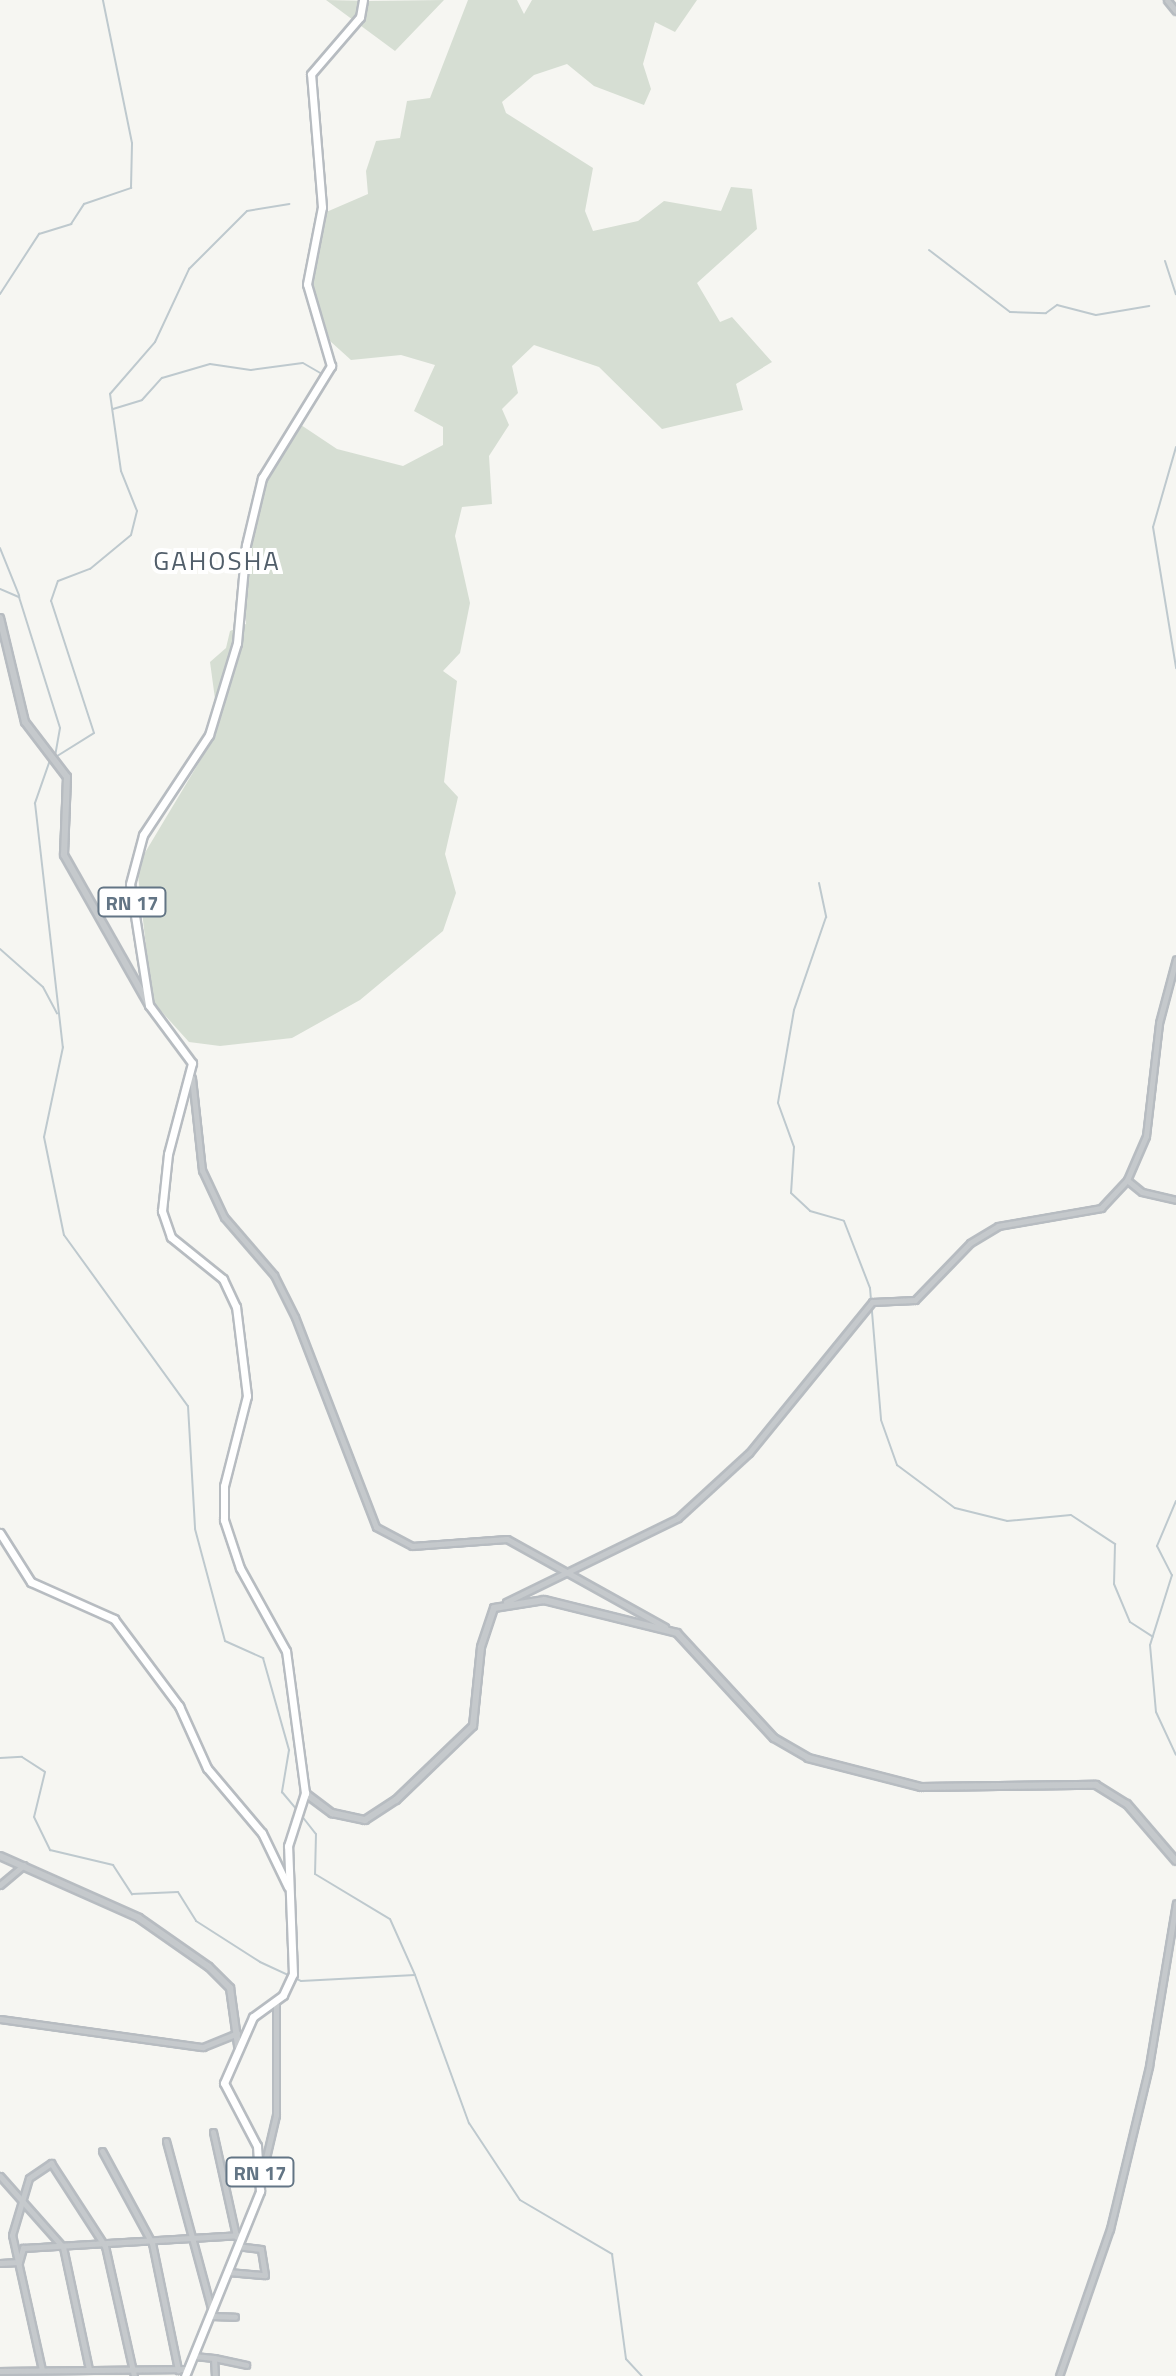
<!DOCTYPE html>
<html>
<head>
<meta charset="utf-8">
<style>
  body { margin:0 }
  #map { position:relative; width:1176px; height:2376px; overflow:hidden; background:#f6f6f2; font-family:"Titillium Web",sans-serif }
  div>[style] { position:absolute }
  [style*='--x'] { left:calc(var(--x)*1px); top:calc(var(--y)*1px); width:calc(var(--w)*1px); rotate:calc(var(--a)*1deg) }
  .green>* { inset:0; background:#d6ded3 }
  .stream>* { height:2px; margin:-1px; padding:0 1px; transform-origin:1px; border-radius:1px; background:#bec9ce }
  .roads { filter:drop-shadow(2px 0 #b7bcc1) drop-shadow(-2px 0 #b7bcc1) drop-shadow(0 2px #b7bcc1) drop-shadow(0 -2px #b7bcc1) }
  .minor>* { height:5px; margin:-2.5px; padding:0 2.5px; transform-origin:2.5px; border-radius:2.5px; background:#c5c9cc }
  .tertiary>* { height:6px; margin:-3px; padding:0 3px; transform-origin:3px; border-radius:3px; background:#c5c9cc }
  .secondary>* { height:7px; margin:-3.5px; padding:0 3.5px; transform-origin:3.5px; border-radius:3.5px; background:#fff }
  .primary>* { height:7px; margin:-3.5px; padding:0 3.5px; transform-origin:3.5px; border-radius:3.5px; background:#fff }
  span { translate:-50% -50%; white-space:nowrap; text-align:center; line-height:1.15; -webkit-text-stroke:8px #fff; paint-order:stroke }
  .shield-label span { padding:2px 6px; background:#fff; border:2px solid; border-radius:6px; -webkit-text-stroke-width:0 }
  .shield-label { font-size:20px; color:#637585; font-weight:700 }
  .quarter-label { font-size:26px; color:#515e6a; letter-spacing:2px }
</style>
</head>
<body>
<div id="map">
  <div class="green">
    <div style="clip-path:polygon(326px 0,369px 1px,444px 0,395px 51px)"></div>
    <div style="clip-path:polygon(468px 0,517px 0,524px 14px,532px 0,697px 0,675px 32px,655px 22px,643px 64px,651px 89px,644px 105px,594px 86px,567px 64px,534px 75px,502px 102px,506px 113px,593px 168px,585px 211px,593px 231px,638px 221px,664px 201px,721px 211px,731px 187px,752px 189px,757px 229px,697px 283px,720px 322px,732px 317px,772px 362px,736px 384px,743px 410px,662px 429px,599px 367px,534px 345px,512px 366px,518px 393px,502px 409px,509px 425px,489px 456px,492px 504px,462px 507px,455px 536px,470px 603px,460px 653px,443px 671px,457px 681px,444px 782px,458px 797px,445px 854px,456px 893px,443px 931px,360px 1000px,292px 1038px,220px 1046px,189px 1042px,152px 1001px,137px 866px,210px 744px,218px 721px,210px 662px,226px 648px,230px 631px,246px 624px,245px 557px,270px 469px,298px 423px,337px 449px,403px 466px,443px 445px,443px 427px,414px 411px,435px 365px,401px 355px,351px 360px,330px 341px,311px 279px,324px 213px,368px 194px,366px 171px,376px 141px,400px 138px,407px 101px,430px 98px)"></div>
  </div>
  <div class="stream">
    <div style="--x:929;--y:250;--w:102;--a:37.4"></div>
    <div style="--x:1010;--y:312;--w:36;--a:2"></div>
    <div style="--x:1046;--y:313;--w:14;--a:-36"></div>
    <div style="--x:1057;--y:305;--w:40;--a:14.4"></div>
    <div style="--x:1096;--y:315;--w:54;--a:-9.6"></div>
    <div style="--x:1165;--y:261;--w:35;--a:72"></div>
    <div style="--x:0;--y:294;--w:72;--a:-57"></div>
    <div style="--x:39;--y:234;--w:34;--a:-17"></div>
    <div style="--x:71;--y:224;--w:24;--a:-57"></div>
    <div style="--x:84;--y:204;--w:50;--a:-18.8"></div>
    <div style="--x:131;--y:188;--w:45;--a:-88.7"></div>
    <div style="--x:132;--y:143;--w:146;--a:-101.5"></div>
    <div style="--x:113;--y:409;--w:30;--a:-17"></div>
    <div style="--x:142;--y:400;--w:30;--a:-48"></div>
    <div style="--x:162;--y:378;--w:50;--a:-16.3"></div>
    <div style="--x:210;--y:364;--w:41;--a:8.3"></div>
    <div style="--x:251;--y:370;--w:52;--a:-7.7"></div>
    <div style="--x:303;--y:363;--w:22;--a:30"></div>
    <div style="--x:1176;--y:447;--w:83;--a:106"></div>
    <div style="--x:1153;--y:527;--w:143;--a:80.7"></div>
    <div style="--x:0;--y:548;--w:51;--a:68"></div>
    <div style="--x:0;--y:589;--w:21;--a:23"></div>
    <div style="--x:19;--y:597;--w:137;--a:72.6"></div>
    <div style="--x:60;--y:728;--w:29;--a:100"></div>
    <div style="--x:54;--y:758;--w:47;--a:-32"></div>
    <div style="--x:94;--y:733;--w:139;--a:-108"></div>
    <div style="--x:51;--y:601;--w:21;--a:-71"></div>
    <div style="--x:58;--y:581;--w:34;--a:-21"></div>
    <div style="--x:90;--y:569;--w:53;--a:-39.7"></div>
    <div style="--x:131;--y:535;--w:25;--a:-76"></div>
    <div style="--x:137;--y:511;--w:43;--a:-111.8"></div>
    <div style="--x:121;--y:471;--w:78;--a:-98.1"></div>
    <div style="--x:110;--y:394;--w:69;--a:-49.1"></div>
    <div style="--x:155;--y:342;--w:81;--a:-65"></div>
    <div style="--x:189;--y:269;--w:82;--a:-45"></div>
    <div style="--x:247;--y:211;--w:43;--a:-9.5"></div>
    <div style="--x:50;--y:760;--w:46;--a:109.2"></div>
    <div style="--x:35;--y:803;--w:246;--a:83.5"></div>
    <div style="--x:63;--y:1047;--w:92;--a:101.9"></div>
    <div style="--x:44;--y:1137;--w:100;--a:78.5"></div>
    <div style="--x:64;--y:1235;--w:211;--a:54.1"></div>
    <div style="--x:188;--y:1406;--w:123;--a:86.7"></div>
    <div style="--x:195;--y:1529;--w:116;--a:75"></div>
    <div style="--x:225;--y:1641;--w:42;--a:24.1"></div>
    <div style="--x:263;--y:1658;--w:96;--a:74.2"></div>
    <div style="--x:289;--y:1750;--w:43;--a:99.5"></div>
    <div style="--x:282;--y:1792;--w:23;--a:50"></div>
    <div style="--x:819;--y:883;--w:35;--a:78"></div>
    <div style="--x:826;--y:917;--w:98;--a:109"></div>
    <div style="--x:794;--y:1010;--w:94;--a:99.8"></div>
    <div style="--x:778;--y:1103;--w:47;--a:70"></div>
    <div style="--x:794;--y:1147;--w:46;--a:93.7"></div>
    <div style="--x:791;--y:1193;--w:26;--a:43"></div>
    <div style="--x:810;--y:1211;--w:35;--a:16"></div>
    <div style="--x:844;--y:1221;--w:72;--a:68.8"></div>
    <div style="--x:870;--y:1288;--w:132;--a:85.2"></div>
    <div style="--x:881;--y:1420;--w:48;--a:70.4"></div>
    <div style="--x:897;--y:1465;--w:72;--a:36.6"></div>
    <div style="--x:955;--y:1508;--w:54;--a:14"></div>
    <div style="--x:1007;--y:1521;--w:64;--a:-5.4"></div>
    <div style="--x:1071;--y:1515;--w:53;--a:33.4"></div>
    <div style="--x:1115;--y:1544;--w:40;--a:91.4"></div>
    <div style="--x:1114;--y:1584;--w:41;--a:67.2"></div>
    <div style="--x:1130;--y:1622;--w:27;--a:33"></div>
    <div style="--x:0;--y:949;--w:57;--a:41.5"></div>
    <div style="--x:43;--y:987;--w:30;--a:62"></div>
    <div style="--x:1176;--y:1501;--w:49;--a:112.9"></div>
    <div style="--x:1157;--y:1546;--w:33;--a:63"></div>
    <div style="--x:1172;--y:1575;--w:73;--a:107.4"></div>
    <div style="--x:1150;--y:1645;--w:67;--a:84.9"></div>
    <div style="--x:1156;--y:1712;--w:47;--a:65.1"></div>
    <div style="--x:0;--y:1758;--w:22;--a:-3"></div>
    <div style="--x:22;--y:1757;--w:27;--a:33"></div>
    <div style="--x:45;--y:1772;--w:46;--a:103.7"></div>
    <div style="--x:34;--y:1817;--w:37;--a:64"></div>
    <div style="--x:50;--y:1850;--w:65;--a:13.4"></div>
    <div style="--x:113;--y:1865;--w:35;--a:57"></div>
    <div style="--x:132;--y:1894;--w:46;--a:-2.5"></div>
    <div style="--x:178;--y:1892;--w:34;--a:58"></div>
    <div style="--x:196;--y:1921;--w:76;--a:32.6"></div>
    <div style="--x:260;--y:1962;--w:45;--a:24.9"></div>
    <div style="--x:301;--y:1981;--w:114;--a:-3"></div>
    <div style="--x:415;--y:1975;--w:158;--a:70"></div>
    <div style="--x:469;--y:2123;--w:92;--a:56.5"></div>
    <div style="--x:520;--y:2200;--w:107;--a:30.4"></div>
    <div style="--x:612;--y:2254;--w:106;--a:82.4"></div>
    <div style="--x:626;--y:2359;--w:23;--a:47"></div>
    <div style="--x:301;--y:1815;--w:24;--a:52"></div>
    <div style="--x:316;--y:1834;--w:40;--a:91.4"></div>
    <div style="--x:315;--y:1874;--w:87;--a:31"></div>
    <div style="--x:390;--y:1919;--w:61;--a:65.9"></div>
  </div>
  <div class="roads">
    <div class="minor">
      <div style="--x:1167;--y:0;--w:14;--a:51"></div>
      <div style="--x:192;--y:1078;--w:93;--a:83.8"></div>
      <div style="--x:202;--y:1170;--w:52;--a:64.9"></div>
      <div style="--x:224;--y:1217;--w:77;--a:49.2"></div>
      <div style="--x:274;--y:1275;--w:47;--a:63.4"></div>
      <div style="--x:295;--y:1317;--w:225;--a:68.9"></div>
      <div style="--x:376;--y:1527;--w:41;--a:27.8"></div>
      <div style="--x:412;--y:1546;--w:95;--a:-4.2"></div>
      <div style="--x:507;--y:1539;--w:181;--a:29.1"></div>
      <div style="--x:1127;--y:1180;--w:19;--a:39"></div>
      <div style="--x:1142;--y:1192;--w:35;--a:13"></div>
      <div style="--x:506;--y:1602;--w:191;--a:-26"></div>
      <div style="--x:678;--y:1518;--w:96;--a:-42.5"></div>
      <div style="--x:749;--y:1453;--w:195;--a:-50.8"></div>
      <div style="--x:872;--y:1302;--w:43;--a:-2.7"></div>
      <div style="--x:915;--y:1300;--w:79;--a:-46"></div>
      <div style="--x:970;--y:1243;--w:33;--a:-31"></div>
      <div style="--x:998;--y:1226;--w:105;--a:-9.9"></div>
      <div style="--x:1101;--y:1208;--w:38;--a:-47"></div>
      <div style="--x:1127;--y:1180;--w:48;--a:-66.6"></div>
      <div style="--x:1146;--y:1136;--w:114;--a:-83.4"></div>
      <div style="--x:1159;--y:1023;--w:66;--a:-75.1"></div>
      <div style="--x:0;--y:1885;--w:31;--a:-40"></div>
      <div style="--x:0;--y:2019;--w:205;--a:7.9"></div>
      <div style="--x:203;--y:2047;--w:37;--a:-22"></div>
      <div style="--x:213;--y:2132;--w:107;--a:77.5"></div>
      <div style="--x:166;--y:2141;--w:173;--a:74.9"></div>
      <div style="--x:102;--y:2151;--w:105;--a:61.5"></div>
      <div style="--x:152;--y:2243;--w:130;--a:78.4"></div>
      <div style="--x:0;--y:2176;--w:95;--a:48.4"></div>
      <div style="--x:63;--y:2247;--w:125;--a:78"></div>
      <div style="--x:261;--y:2179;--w:66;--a:-76.8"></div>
      <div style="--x:276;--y:2115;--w:115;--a:-90"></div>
      <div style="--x:0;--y:2263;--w:19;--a:-3"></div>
      <div style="--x:19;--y:2262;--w:15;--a:-74"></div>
      <div style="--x:23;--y:2248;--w:219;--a:-3.4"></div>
      <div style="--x:228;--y:2272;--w:37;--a:5"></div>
      <div style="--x:265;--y:2275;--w:26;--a:-99"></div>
      <div style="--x:261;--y:2249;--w:23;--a:-173"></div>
      <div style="--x:211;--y:2316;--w:24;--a:2"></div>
      <div style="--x:194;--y:2356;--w:20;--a:6"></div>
      <div style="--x:214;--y:2358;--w:18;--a:87"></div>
      <div style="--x:214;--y:2358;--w:33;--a:12"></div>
      <div style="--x:42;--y:2370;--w:138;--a:-102.5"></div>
      <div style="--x:12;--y:2235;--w:59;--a:-73.4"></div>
      <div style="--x:29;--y:2178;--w:27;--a:-34"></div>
      <div style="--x:51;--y:2163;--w:99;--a:57"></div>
      <div style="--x:105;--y:2246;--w:133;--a:77.4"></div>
      <div style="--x:0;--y:2371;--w:187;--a:-0.6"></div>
      <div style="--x:1059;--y:2376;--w:156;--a:-70.9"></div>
      <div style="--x:1110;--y:2229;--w:168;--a:-76.5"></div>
      <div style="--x:1149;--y:2066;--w:165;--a:-80.6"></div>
    </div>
    <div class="tertiary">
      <div style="--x:0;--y:618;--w:107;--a:76.5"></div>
      <div style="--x:25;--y:722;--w:69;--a:52.6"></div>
      <div style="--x:67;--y:777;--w:78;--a:92.2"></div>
      <div style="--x:64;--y:855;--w:172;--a:60.5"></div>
      <div style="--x:305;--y:1793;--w:34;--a:37"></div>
      <div style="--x:332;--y:1813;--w:34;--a:12"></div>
      <div style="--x:365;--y:1820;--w:37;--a:-33"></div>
      <div style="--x:396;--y:1800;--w:107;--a:-43.9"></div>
      <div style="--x:473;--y:1726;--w:79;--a:-84.2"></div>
      <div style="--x:481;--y:1647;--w:41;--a:-71.6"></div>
      <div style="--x:494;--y:1608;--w:51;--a:-9.1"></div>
      <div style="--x:544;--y:1600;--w:137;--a:13.9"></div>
      <div style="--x:677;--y:1633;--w:143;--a:47.3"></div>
      <div style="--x:774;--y:1738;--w:39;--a:30"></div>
      <div style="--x:808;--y:1758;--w:117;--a:14.4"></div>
      <div style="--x:921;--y:1787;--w:175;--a:-0.7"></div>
      <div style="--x:1096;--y:1785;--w:36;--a:32"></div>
      <div style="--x:1127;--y:1804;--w:75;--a:49.3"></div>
      <div style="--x:0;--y:1856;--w:152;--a:24"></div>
      <div style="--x:139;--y:1918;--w:85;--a:35"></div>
      <div style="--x:209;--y:1967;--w:30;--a:45"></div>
      <div style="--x:230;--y:1988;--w:59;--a:82.1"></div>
    </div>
    <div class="secondary">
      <div style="--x:0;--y:1533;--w:58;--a:57.7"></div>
      <div style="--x:31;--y:1582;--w:91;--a:24"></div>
      <div style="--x:114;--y:1619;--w:109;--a:53.2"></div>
      <div style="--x:179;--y:1706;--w:68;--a:65.7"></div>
      <div style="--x:207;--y:1768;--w:85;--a:49.8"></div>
      <div style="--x:262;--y:1833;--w:60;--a:64.3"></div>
    </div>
    <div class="primary">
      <div style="--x:185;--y:2376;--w:200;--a:-67.9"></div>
      <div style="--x:260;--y:2191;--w:45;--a:-93.8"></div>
      <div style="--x:257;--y:2146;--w:71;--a:-117.6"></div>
      <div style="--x:224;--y:2083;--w:72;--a:-66.3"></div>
      <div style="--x:253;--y:2017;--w:37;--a:-36"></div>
      <div style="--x:283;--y:1995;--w:23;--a:-65"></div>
      <div style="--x:293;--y:1974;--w:128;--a:-92.2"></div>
      <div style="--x:288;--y:1846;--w:56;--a:-72.2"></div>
      <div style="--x:305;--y:1793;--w:143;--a:-97.6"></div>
      <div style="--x:286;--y:1651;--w:95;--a:-119"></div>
      <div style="--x:240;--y:1568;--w:51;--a:-108.4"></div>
      <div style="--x:224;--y:1520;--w:34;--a:-90"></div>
      <div style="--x:224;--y:1486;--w:93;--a:-75.7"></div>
      <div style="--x:247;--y:1396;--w:90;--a:-97"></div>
      <div style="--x:236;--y:1307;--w:31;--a:-115"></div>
      <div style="--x:223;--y:1279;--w:67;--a:-141.1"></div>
      <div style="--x:171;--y:1237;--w:28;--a:-109"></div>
      <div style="--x:162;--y:1211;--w:57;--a:-84"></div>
      <div style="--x:168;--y:1154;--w:94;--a:-75.2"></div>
      <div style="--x:192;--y:1063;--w:72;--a:-126.6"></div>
      <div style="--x:149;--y:1005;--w:122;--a:-98.9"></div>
      <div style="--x:130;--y:884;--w:51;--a:-75.1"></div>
      <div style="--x:143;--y:835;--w:120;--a:-56.6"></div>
      <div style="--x:209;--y:735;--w:96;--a:-73.1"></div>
      <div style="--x:237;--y:643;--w:98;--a:-84.8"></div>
      <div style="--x:246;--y:545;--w:69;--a:-76.6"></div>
      <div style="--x:262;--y:478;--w:132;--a:-58.4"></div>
      <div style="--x:331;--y:366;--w:85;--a:-106.3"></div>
      <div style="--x:307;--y:284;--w:78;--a:-79"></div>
      <div style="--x:322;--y:207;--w:133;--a:-94.7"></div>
      <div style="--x:311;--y:74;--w:75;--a:-49.3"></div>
      <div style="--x:360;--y:17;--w:17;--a:-80"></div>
    </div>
  </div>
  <div class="shield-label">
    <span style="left:132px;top:902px">RN 17</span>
    <span style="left:260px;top:2172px">RN 17</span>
  </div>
  <div class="quarter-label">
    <span style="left:217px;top:561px">GAHOSHA</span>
  </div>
</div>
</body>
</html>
